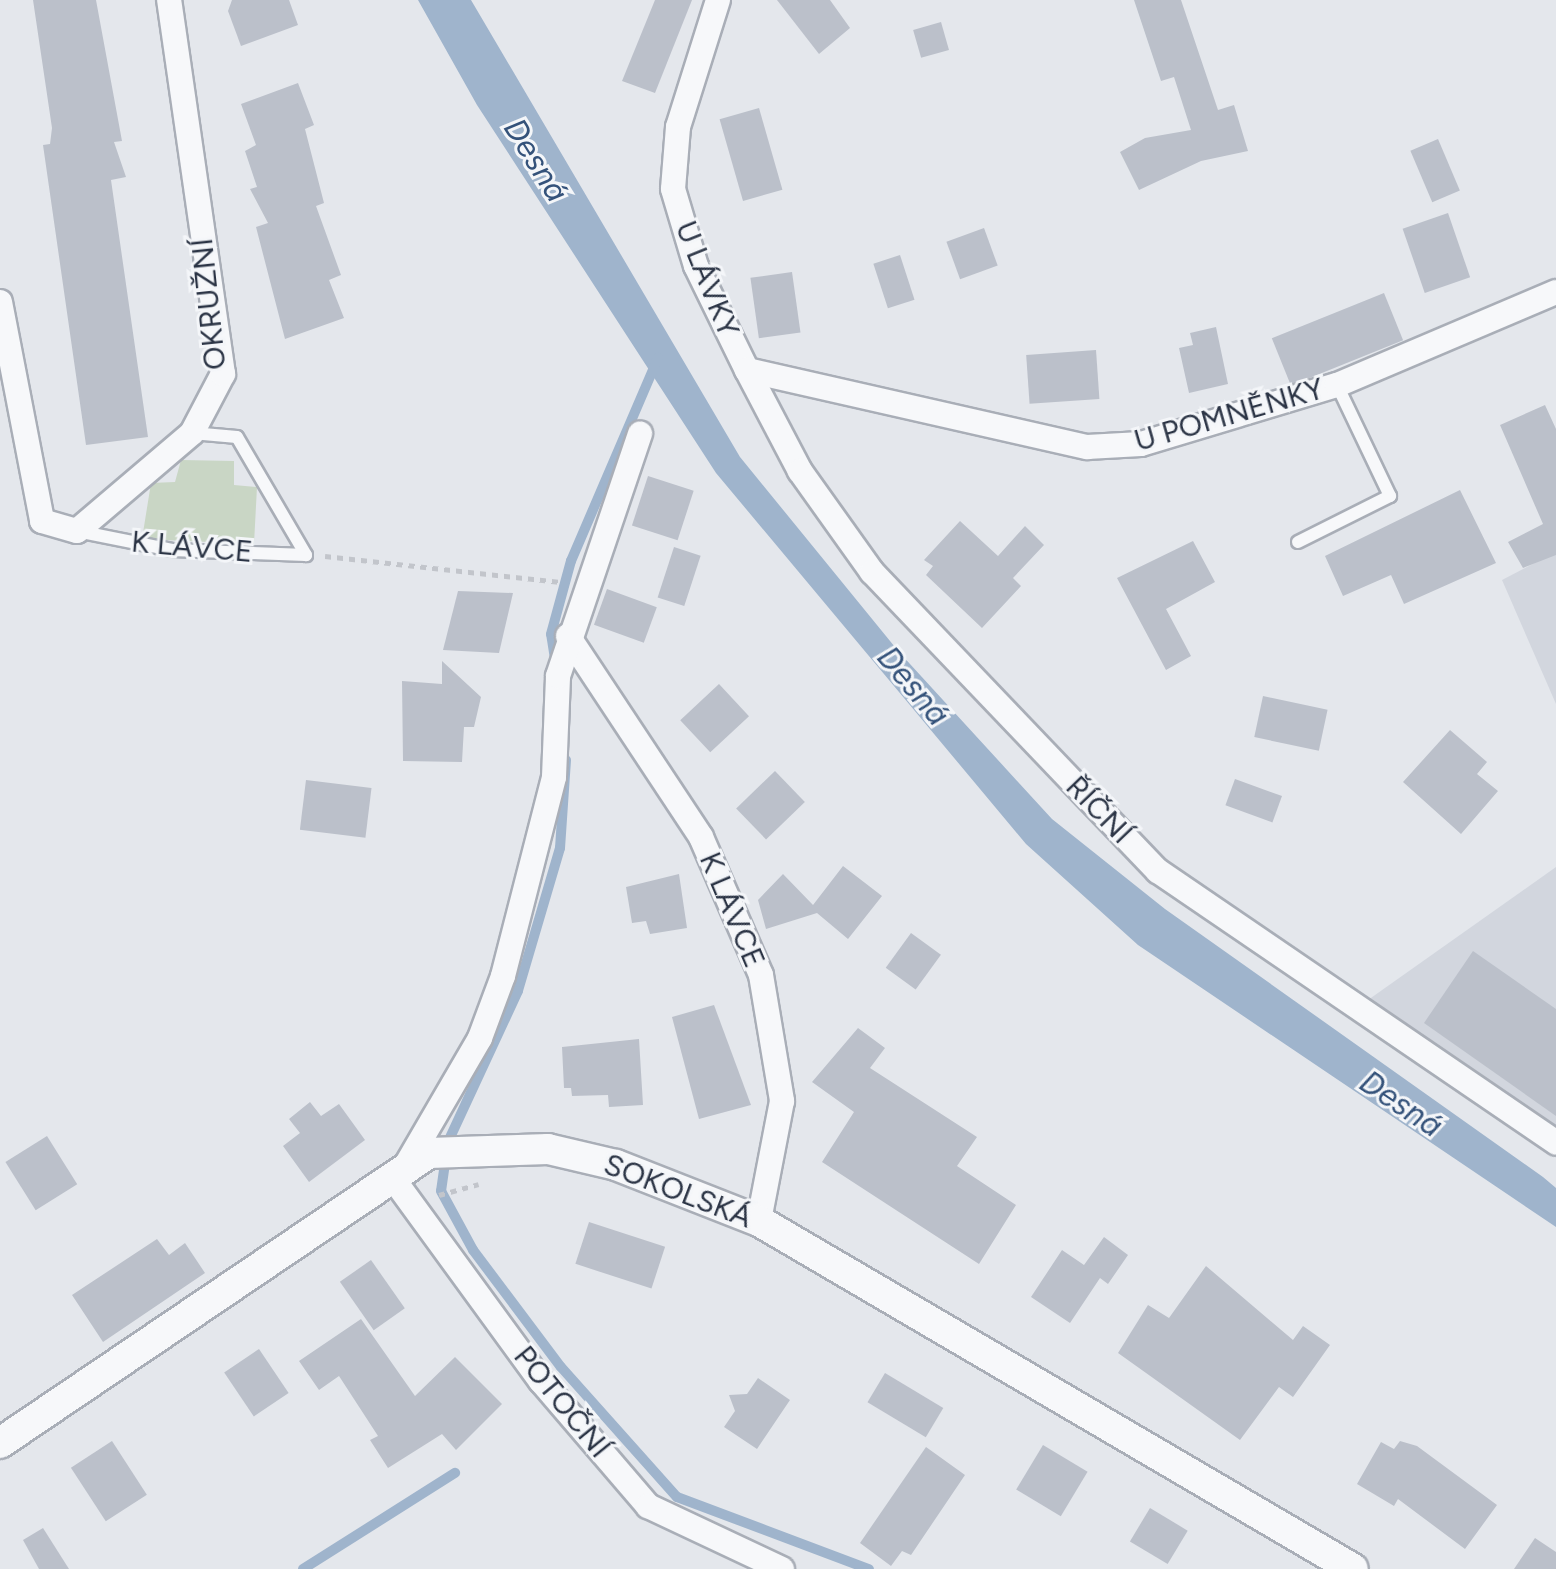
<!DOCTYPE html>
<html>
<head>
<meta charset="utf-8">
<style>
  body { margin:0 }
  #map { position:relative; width:1556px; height:1569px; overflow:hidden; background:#e4e7ec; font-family:Figtree,sans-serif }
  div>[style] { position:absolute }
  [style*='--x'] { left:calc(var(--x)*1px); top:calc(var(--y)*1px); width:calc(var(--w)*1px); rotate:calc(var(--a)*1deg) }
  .built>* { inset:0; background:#d2d6de }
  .green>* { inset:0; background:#c9d6c5 }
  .water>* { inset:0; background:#9fb4cc }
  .stream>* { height:10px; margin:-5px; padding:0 5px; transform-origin:5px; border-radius:5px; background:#9fb4cc }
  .building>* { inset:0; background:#bbc0ca; transform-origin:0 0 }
  .path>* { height:5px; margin-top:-2.5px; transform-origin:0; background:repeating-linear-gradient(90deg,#c2c5cb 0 6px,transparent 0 12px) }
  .roads { filter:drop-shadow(2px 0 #a9aeb7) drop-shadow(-2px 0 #a9aeb7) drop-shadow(0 2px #a9aeb7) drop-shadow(0 -2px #a9aeb7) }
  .service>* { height:12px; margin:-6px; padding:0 6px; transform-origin:6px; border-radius:6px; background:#f7f8fa }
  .minor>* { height:24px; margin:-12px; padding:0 12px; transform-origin:12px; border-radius:12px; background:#f7f8fa }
  .tertiary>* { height:30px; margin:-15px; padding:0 15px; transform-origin:15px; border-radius:15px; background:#f7f8fa }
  span { translate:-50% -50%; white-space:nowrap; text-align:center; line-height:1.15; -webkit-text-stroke:6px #f4f6f9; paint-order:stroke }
  .street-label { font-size:30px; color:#2b3445 }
  .water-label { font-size:32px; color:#34527a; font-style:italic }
</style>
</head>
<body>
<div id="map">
  <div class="built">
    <div style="clip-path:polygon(1556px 552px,1556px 704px,1502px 580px)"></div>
    <div style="clip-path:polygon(1556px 867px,1556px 1133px,1368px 1000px)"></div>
  </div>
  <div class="green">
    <div style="clip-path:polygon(181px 460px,234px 461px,234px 485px,257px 487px,254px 544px,142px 539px,151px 483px,175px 482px)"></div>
  </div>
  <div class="water">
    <div style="clip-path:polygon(418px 0,471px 0,740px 457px,899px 652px,1052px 819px,1165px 909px,1543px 1177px,1556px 1188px,1556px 1227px,1138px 945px,1026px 844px,716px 473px,477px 105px)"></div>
  </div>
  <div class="stream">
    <div style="--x:556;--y:665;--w:31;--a:-99"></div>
    <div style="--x:551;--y:634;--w:76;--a:-74.7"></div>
    <div style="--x:571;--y:561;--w:221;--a:-66.8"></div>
    <div style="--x:566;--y:760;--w:88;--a:93.9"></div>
    <div style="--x:560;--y:848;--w:149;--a:106.4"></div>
    <div style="--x:518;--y:991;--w:166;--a:114.9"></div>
    <div style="--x:448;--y:1142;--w:49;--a:98.1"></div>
    <div style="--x:441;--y:1191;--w:67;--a:61.5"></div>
    <div style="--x:473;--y:1250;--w:146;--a:53.1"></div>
    <div style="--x:561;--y:1367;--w:174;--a:48.3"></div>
    <div style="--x:677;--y:1497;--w:205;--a:20.6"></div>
    <div style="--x:303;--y:1569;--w:180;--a:-32.3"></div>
  </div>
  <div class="building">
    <div style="clip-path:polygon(33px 0,96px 0,122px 141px,114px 142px,126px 177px,111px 180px,148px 437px,86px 445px,43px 145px,50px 144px,52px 128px)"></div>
    <div style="clip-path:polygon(232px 0,289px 0,298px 25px,241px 46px,228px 11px)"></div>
    <div style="clip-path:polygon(655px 0,692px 0,655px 93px,622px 81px)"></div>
    <div style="clip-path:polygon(777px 0,830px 0,850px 28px,819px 54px)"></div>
    <div style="clip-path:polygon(1134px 0,1181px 0,1218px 110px,1234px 105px,1248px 151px,1201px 161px,1139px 190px,1120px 152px,1145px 138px,1191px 130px,1174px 77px,1161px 81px)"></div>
    <div style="left:941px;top:22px;width:29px;height:29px;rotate:74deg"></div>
    <div style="clip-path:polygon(298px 83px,314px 125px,305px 129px,324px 203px,316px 206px,341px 275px,329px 280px,344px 318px,285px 339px,256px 227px,268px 223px,250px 189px,257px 187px,245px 151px,256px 145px,241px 104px)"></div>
    <div style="left:759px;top:108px;width:85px;height:41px;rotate:74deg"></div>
    <div style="left:1438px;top:139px;width:56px;height:30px;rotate:67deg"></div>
    <div style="left:1448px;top:213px;width:68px;height:48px;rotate:71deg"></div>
    <div style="left:984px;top:228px;width:40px;height:40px;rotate:70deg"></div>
    <div style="left:900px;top:255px;width:47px;height:28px;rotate:72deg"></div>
    <div style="left:792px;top:272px;width:61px;height:42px;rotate:82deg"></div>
    <div style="left:1384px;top:293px;width:51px;height:121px;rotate:68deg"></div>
    <div style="clip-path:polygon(1216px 327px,1228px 384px,1189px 393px,1179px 348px,1193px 345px,1190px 333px)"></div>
    <div style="left:1096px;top:350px;width:49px;height:70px;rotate:86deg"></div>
    <div style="clip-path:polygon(1545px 405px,1556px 429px,1556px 555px,1523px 568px,1508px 542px,1543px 524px,1500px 425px)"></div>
    <div style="left:648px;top:476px;width:48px;height:52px;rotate:18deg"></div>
    <div style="clip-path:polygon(1460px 490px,1496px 563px,1404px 604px,1391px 575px,1343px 596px,1325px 556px)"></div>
    <div style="clip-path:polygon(960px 521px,998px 556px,1025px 526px,1044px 545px,1013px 578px,1021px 586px,982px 628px,926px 575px,933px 566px,924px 560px)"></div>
    <div style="clip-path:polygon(1193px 541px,1215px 582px,1166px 609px,1191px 656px,1166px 670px,1117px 578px)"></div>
    <div style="left:674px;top:547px;width:28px;height:53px;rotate:18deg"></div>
    <div style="left:607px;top:589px;width:53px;height:38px;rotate:20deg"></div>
    <div style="clip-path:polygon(458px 591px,513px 593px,499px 653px,443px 650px)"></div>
    <div style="clip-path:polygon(442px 661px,481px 697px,474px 727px,464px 727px,462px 762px,403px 761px,402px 681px,442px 684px)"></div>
    <div style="left:719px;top:684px;width:44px;height:53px;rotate:47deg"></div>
    <div style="left:1263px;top:696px;width:66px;height:42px;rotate:12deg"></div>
    <div style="clip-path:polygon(1450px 730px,1487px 762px,1477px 774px,1498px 791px,1461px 834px,1403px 782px)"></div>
    <div style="left:775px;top:771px;width:43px;height:54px;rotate:46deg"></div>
    <div style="left:1235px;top:779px;width:50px;height:28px;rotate:20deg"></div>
    <div style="left:306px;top:780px;width:66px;height:50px;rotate:7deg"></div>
    <div style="clip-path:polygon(843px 866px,882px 896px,848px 939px,817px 913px,766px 929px,758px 900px,783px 874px,813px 905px)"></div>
    <div style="clip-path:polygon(679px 874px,687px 928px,650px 934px,646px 921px,632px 923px,626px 887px)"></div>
    <div style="left:911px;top:933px;width:37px;height:43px;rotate:36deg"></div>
    <div style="clip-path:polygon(1473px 951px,1556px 1009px,1556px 1116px,1424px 1023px)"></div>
    <div style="clip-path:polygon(714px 1005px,751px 1105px,699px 1119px,672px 1017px)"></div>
    <div style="clip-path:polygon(858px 1028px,885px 1048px,870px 1068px,977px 1137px,957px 1166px,1016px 1205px,979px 1264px,822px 1162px,854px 1112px,812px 1082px)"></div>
    <div style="clip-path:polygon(639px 1039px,643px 1105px,609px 1107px,608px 1095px,572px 1096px,571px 1088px,564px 1088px,562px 1047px)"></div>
    <div style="clip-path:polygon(310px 1102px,321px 1116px,339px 1104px,365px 1140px,309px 1182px,283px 1146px,300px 1133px,289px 1119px)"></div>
    <div style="left:47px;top:1136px;width:57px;height:49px;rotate:58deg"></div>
    <div style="left:589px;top:1222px;width:80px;height:44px;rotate:18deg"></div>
    <div style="clip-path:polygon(1104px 1237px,1128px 1255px,1108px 1284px,1100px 1278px,1070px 1323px,1031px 1297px,1062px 1250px,1084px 1265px)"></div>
    <div style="clip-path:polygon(157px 1239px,169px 1255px,185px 1243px,205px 1273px,103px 1342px,72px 1295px)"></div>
    <div style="left:371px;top:1260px;width:59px;height:38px;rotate:55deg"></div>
    <div style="clip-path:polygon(1206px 1266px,1293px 1340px,1303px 1326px,1330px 1345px,1293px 1397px,1279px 1387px,1240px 1440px,1118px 1353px,1148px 1305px,1169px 1318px)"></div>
    <div style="clip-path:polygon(361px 1319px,415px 1396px,455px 1357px,502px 1404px,456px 1450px,442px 1434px,388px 1468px,370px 1440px,378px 1436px,339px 1376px,319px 1390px,299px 1361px)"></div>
    <div style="left:259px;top:1349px;width:53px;height:42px;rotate:56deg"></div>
    <div style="left:885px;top:1373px;width:68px;height:34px;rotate:31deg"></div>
    <div style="clip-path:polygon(758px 1378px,790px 1400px,757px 1449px,724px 1427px,735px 1411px,729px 1395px,747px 1394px)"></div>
    <div style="left:112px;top:1441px;width:64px;height:49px;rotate:57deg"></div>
    <div style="clip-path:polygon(1400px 1441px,1417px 1446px,1497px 1505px,1465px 1549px,1398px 1499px,1394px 1506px,1357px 1484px,1381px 1442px,1394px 1449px)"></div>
    <div style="left:1043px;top:1445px;width:52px;height:52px;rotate:31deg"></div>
    <div style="clip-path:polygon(926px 1447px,965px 1475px,911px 1555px,902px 1551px,891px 1566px,860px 1543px)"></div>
    <div style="left:1150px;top:1508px;width:44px;height:39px;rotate:31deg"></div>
    <div style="clip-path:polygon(43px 1528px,69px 1569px,39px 1569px,23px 1540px)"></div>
    <div style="clip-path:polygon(1535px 1538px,1556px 1552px,1556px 1569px,1514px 1569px)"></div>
  </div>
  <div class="path">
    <div style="--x:325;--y:556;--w:237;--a:6.3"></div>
    <div style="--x:439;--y:1195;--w:41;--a:-15.4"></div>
  </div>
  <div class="roads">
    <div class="service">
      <div style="--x:192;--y:433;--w:45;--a:5.1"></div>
      <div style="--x:237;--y:437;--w:137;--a:59.7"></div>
      <div style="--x:77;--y:531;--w:97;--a:11.3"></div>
      <div style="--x:172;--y:550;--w:134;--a:2.1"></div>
      <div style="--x:1298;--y:542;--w:103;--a:-26.6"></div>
      <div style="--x:1390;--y:496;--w:123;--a:-115.5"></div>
    </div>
    <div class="minor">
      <div style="--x:718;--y:0;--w:133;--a:107.5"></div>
      <div style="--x:678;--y:127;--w:62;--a:94.6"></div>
      <div style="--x:673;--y:189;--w:80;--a:73.4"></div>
      <div style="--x:696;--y:266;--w:116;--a:63.9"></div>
      <div style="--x:747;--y:370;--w:114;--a:62.3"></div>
      <div style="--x:800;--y:471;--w:124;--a:54.5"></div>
      <div style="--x:872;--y:572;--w:414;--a:46.3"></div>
      <div style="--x:1158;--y:871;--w:482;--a:34.3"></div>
      <div style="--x:0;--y:302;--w:223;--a:79.1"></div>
      <div style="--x:42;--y:521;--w:36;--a:16"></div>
      <div style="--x:77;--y:531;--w:151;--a:-40.4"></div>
      <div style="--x:192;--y:433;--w:67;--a:-62.3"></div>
      <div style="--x:223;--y:374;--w:378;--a:-98.2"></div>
      <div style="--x:747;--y:370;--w:349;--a:12.8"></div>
      <div style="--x:1087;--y:447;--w:54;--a:-3.2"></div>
      <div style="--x:1141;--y:444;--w:205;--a:-16.8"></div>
      <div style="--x:1337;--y:385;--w:238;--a:-23"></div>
      <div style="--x:568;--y:636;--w:241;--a:56.5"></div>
      <div style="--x:701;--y:837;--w:150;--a:66.5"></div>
      <div style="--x:761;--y:975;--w:128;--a:80.5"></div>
      <div style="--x:782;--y:1101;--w:122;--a:100.9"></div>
      <div style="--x:405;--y:1167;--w:149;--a:-59.8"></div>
      <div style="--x:480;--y:1038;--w:66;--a:-69.6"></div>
      <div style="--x:503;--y:976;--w:205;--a:-75.6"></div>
      <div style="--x:554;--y:777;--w:101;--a:-87.7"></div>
      <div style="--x:558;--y:676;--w:256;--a:-71.3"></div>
      <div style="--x:392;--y:1177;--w:253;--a:53.9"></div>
      <div style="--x:541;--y:1381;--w:165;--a:49.4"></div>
      <div style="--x:648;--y:1506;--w:148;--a:25.2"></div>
    </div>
    <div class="tertiary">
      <div style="--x:0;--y:1443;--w:518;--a:-34.06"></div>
      <div style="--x:429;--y:1153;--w:119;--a:-1.9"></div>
      <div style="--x:548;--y:1149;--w:70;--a:13.2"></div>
      <div style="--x:616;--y:1165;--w:154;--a:21.4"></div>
      <div style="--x:759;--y:1221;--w:688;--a:30.36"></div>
    </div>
  </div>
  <div class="street-label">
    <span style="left:707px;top:279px;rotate:68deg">U LÁVKY</span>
    <span style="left:209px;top:304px;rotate:-96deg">OKRUŽNÍ</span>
    <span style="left:1229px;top:415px;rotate:-16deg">U POMNĚNKY</span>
    <span style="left:192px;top:547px;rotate:5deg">K LÁVCE</span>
    <span style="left:1099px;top:810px;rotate:46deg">ŘÍČNÍ</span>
    <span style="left:732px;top:910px;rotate:67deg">K LÁVCE</span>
    <span style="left:678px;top:1191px;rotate:21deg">SOKOLSKÁ</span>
    <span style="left:562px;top:1402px;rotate:51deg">POTOČNÍ</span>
  </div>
  <div class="water-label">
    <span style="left:536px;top:160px;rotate:58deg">Desná</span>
    <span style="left:913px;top:686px;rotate:50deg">Desná</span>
    <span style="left:1401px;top:1104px;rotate:34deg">Desná</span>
  </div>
</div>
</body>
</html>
